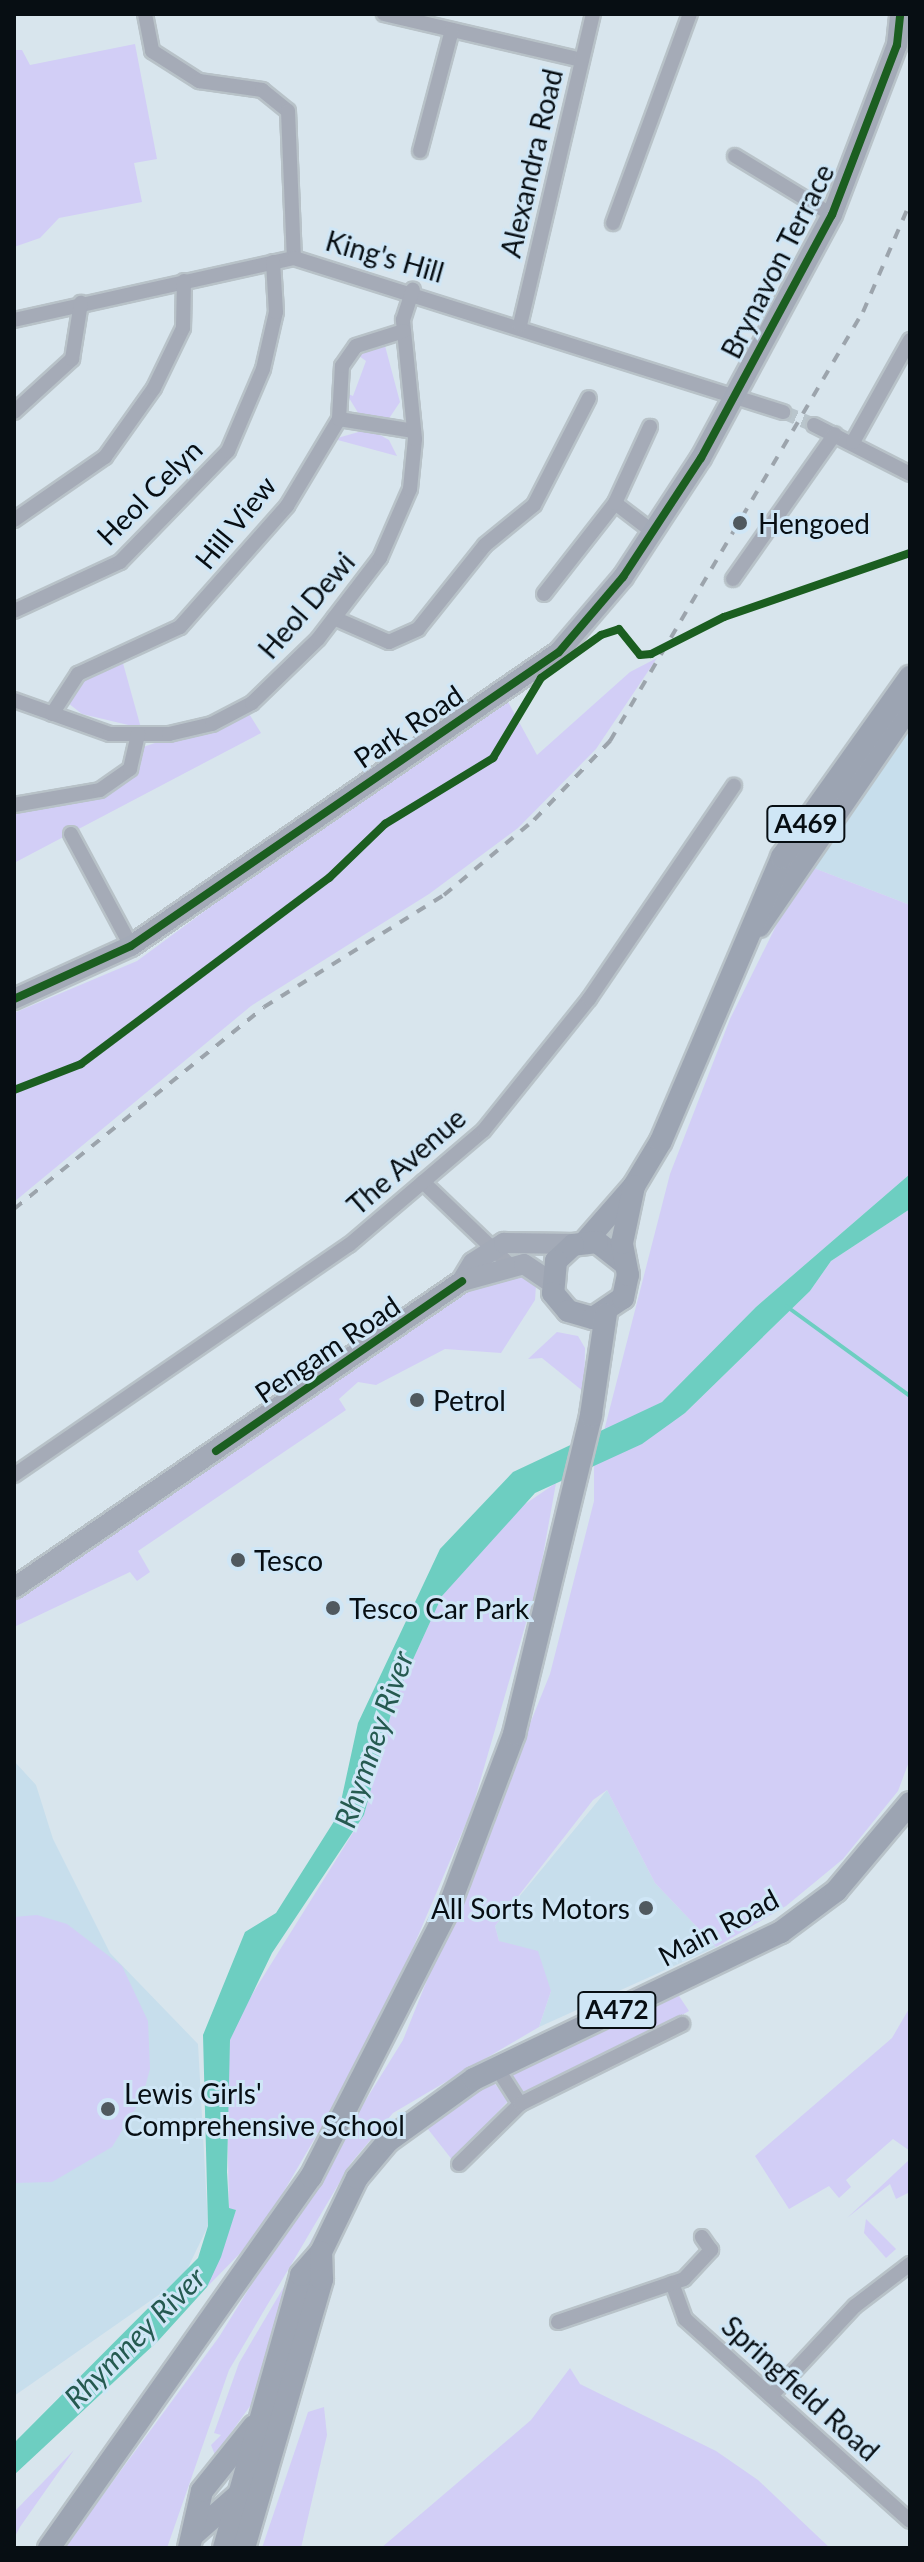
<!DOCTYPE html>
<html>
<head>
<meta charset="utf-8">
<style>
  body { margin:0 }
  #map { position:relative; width:924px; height:2562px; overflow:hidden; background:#d8e5ed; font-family:Lato,sans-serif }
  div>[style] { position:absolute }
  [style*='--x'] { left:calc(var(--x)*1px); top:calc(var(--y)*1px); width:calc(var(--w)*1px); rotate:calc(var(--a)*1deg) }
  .built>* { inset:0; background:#c7deec }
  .green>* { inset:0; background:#d2cef6 }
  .water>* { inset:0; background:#6dcec1 }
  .stream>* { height:4px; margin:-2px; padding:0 2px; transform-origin:2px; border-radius:2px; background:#6dcec1 }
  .street-tunnel>* { height:14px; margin-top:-7px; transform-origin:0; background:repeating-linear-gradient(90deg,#b9c5cc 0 14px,transparent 0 21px) }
  .roads { filter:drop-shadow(2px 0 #b8c2c8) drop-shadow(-2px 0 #b8c2c8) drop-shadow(0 2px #b8c2c8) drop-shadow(0 -2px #b8c2c8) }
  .street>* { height:14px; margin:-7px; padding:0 7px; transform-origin:7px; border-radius:7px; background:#a5abb7 }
  .secondary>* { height:20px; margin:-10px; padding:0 10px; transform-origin:10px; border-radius:10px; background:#a3aab7 }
  .primary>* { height:22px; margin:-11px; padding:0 11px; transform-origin:11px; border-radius:11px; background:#9ca4b2 }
  .rail>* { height:4px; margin-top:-2px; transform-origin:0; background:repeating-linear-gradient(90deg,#9ca4ac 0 10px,transparent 0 20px) }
  .cycleway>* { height:8px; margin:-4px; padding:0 4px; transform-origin:4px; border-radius:4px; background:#1b5e20 }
  .dots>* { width:22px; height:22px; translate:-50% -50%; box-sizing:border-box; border:4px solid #cfe6f6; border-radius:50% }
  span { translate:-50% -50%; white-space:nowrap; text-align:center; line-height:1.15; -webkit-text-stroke:6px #cfe6f6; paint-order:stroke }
  .shield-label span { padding:2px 6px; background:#cfe6f6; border:2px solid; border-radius:6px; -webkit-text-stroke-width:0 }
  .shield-label { font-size:26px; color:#070e13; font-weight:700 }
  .street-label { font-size:28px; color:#070e13 }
  .poi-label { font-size:28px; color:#070e13 }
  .left { translate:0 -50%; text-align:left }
  .right { translate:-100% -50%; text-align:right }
  .water-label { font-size:30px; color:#255a50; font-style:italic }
  .frame { position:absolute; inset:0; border:16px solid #070e13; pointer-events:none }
</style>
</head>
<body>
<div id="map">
  <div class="built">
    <div style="clip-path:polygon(910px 713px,910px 905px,806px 865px)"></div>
    <div style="clip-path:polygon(14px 1761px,36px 1785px,53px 1839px,110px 1953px,198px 2044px,208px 2226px,183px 2278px,14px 2396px)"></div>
    <div style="clip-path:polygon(607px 1790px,655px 1883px,716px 1947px,539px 2027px,551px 1991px,499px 1941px,495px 1926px)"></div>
  </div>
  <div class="green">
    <div style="clip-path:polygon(135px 44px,157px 159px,134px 163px,142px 202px,59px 218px,40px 238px,14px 247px,14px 50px,22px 50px,30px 65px)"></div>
    <div style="clip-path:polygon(384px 342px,400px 402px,388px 420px,360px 416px,346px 393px,353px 396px,366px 361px,359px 356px)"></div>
    <div style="clip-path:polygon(369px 429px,389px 440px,397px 456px,334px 439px)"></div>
    <div style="clip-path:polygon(121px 656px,141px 728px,82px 714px,68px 703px,75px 681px)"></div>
    <div style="clip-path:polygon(657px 658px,596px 749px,518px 828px,429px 894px,251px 1006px,14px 1202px,14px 1013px,137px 961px,380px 782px,507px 700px,537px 755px,630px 672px)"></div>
    <div style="clip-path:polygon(248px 712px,261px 733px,14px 863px,14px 807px,101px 793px,143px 747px)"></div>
    <div style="clip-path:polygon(806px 865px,910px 905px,910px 1174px,756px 1307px,662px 1402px,604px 1431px,670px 1174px,730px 1019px)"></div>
    <div style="clip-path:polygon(910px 1209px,910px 1759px,898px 1791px,843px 1859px,786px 1906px,716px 1947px,655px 1883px,607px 1790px,593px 1800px,495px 1926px,499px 1941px,538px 1951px,551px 1991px,539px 2027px,393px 2113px,351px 2163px,229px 2370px,167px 2548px,64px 2548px,219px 2337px,403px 2040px,550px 1674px,594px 1501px,594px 1466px,685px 1413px,810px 1291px,831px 1261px)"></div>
    <div style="clip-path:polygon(522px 1275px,536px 1286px,535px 1300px,501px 1353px,445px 1349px,376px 1385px,358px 1382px,339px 1399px,346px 1410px,138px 1551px,150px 1572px,137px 1581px,130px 1572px,14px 1627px,14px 1599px,438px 1311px,489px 1279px)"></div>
    <div style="clip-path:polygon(557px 1332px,578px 1336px,585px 1348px,584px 1392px,542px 1358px,528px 1359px)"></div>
    <div style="clip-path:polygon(556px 1483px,539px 1578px,472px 1809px,378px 2030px,259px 2234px,207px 2287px,236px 2210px,229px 2209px,227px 2105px,230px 2040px,243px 2009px,364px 1815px,395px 1699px,442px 1596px,509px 1515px)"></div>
    <div style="clip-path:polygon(37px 1915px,67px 1924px,122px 1966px,148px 2021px,150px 2069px,142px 2098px,112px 2147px,52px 2182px,14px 2183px,14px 1917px)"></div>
    <div style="clip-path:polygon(677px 1993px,689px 2011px,654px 2031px,547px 2085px,524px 2092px,513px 2083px,511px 2072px)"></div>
    <div style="clip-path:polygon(910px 2007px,910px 2151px,893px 2139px,846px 2180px,851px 2187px,839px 2198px,829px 2186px,789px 2209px,755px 2156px,892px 2038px)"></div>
    <div style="clip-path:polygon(492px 2080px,508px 2101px,453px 2161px,424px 2124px)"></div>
    <div style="clip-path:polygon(910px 2159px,910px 2192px,896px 2199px,890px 2184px,847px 2218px)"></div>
    <div style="clip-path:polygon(866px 2219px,896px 2249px,886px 2258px,864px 2233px)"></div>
    <div style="clip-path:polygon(319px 2227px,292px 2284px,258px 2395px,215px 2455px,211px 2445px,221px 2435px,214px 2433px,239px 2363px)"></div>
    <div style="clip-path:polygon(570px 2368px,580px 2384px,716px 2451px,758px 2480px,830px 2548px,381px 2548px,531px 2420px)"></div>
    <div style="clip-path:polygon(324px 2407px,327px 2435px,301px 2548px,262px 2548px,308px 2412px)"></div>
    <div style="clip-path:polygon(74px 2450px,20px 2527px,14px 2538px,14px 2512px)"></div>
  </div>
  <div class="water">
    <div style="clip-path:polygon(910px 1174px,910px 1209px,831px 1261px,810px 1291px,685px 1413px,642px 1444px,535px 1493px,442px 1596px,395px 1699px,364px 1815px,272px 1953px,230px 2040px,227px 2172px,229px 2208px,236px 2210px,221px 2257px,207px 2287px,159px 2340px,14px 2475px,14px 2443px,198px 2258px,208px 2226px,203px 2035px,245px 1932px,276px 1913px,338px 1815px,358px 1723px,440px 1549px,513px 1472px,662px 1402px,756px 1307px)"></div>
  </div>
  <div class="stream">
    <div style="--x:786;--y:1306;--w:153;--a:36"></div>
  </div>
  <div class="street-tunnel">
    <div style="--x:783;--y:412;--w:34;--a:23"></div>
  </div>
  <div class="roads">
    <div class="street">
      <div style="--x:145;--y:14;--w:38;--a:79"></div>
      <div style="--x:152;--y:51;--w:56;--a:32.6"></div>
      <div style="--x:199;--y:81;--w:64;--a:8.1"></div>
      <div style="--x:262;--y:90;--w:33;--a:39"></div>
      <div style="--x:288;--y:111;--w:147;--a:87.7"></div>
      <div style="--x:384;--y:14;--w:203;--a:13.1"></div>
      <div style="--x:420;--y:151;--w:125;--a:-75.2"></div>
      <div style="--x:735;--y:156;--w:114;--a:31.3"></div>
      <div style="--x:613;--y:223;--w:223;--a:-69.8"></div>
      <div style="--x:14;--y:320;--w:287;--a:-12.5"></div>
      <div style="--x:294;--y:258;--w:513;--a:17.48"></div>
      <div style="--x:520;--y:325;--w:319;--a:-76.8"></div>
      <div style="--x:14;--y:412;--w:79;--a:-42.4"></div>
      <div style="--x:72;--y:359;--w:57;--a:-80.9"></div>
      <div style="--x:339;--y:419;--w:76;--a:9.1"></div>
      <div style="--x:814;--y:425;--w:108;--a:27"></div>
      <div style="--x:853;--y:442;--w:117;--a:-60.8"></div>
      <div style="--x:615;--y:503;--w:48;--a:37.3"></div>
      <div style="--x:14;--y:520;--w:111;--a:-34.7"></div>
      <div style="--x:105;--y:457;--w:85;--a:-54.6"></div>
      <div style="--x:154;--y:388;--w:67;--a:-64.2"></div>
      <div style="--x:183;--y:328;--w:47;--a:-88.8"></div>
      <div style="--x:733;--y:579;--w:177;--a:-54.9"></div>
      <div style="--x:544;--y:594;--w:115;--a:-52"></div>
      <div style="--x:615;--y:503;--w:84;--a:-65.3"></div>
      <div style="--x:14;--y:611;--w:117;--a:-24.8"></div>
      <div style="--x:120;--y:562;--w:155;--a:-45.8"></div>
      <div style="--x:228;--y:451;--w:89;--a:-66.9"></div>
      <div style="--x:263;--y:369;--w:58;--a:-77.2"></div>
      <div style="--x:276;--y:312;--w:50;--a:-93.4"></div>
      <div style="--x:334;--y:618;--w:60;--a:23.6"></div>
      <div style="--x:389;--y:642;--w:32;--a:-24"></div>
      <div style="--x:418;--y:629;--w:107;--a:-51.4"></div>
      <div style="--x:485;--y:545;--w:63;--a:-39.2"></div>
      <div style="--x:534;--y:505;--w:120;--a:-62.8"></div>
      <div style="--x:14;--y:700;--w:102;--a:19.5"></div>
      <div style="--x:110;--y:734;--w:59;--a:0"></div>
      <div style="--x:169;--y:734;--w:44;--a:-13.1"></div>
      <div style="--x:212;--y:724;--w:45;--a:-27.7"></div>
      <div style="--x:252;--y:703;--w:92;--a:-44.1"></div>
      <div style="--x:318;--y:639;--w:102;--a:-52.6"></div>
      <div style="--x:380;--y:558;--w:75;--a:-66.5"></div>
      <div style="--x:410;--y:489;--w:50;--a:-84.3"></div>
      <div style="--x:415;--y:439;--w:120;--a:-95.8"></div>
      <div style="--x:403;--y:320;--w:32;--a:-72"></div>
      <div style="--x:52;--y:714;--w:48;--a:-57"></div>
      <div style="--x:78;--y:674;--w:112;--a:-24.7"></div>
      <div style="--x:180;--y:627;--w:162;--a:-48.5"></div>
      <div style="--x:287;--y:506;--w:101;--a:-59.1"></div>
      <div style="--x:339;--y:419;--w:53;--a:-86.8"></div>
      <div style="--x:342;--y:366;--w:24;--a:-55"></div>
      <div style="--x:356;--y:346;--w:50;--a:-17.4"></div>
      <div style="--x:14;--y:805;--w:87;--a:-9.9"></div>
      <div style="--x:100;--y:790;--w:37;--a:-35"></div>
      <div style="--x:130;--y:769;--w:36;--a:-77"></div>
      <div style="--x:71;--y:834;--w:127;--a:61.8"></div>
      <div style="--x:423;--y:1182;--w:120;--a:43.7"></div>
      <div style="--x:14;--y:1475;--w:406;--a:-34.5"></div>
      <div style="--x:349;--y:1245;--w:177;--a:-40.4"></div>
      <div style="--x:484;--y:1130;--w:168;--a:-51.3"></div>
      <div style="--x:589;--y:999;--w:258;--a:-55.8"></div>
      <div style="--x:497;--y:2068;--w:43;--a:57.4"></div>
      <div style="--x:459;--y:2164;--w:86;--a:-44.5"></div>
      <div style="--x:520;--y:2104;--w:181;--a:-26.3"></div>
      <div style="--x:672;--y:2283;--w:38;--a:70"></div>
      <div style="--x:685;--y:2319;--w:302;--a:41.9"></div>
      <div style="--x:558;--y:2322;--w:133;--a:-18.8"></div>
      <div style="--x:684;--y:2279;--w:40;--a:-47"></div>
      <div style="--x:711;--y:2250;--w:16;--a:-125"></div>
      <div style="--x:771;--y:2396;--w:123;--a:-47"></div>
      <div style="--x:855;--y:2306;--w:69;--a:-37.4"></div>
    </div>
    <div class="secondary">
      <div style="--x:14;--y:999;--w:128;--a:-24.4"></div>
      <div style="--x:131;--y:946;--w:519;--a:-34.49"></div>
      <div style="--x:559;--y:652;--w:99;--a:-49.5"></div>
      <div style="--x:623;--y:577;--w:142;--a:-56.8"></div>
      <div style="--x:701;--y:458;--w:276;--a:-61.7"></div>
      <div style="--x:832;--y:215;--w:182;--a:-69.1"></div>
      <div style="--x:897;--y:45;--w:31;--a:-84"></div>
      <div style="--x:462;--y:1281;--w:21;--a:-59"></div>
      <div style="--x:473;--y:1263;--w:37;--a:-33"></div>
      <div style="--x:504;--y:1243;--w:72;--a:0.8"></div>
      <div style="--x:14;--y:1588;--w:543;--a:-34.42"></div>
      <div style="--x:462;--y:1281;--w:64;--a:-15.3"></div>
      <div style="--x:524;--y:1264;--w:32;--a:34"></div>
    </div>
    <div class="primary">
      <div style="--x:759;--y:926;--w:267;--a:-55.5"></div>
      <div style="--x:585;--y:1242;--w:74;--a:-48.8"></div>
      <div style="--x:634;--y:1186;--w:52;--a:-59"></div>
      <div style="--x:661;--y:1141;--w:309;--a:-66.9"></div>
      <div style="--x:782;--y:857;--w:221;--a:-54.6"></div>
      <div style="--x:624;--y:1263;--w:34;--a:-142"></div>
      <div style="--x:597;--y:1242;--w:24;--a:173"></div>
      <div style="--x:573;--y:1245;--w:23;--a:137"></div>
      <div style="--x:556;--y:1261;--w:32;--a:95"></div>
      <div style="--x:553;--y:1293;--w:23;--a:50"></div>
      <div style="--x:568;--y:1311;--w:26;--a:16"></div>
      <div style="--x:593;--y:1318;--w:36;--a:-34"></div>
      <div style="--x:623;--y:1298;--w:24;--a:-78"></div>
      <div style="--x:628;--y:1275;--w:33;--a:-101"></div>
      <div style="--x:622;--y:1243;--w:58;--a:-78.1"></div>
      <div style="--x:193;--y:2535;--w:69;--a:-41.5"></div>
      <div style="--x:49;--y:2548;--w:454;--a:-54.8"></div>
      <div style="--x:311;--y:2177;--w:301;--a:-62.9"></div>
      <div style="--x:448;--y:1909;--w:187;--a:-69.3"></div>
      <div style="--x:514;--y:1734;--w:328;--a:-76.4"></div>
      <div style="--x:591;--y:1415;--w:102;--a:-81.6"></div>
      <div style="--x:189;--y:2548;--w:58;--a:-77.2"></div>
      <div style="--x:202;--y:2491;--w:83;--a:-51.3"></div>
      <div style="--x:224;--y:2548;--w:284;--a:-74.2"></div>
      <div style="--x:301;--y:2275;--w:30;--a:-49"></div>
      <div style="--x:321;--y:2252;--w:82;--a:-64.1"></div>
      <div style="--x:357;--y:2178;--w:48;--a:-50"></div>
      <div style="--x:388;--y:2141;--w:106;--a:-35.8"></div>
      <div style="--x:474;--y:2079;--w:340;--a:-25.6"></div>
      <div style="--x:781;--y:1932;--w:69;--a:-36.7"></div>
      <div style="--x:836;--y:1891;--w:115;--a:-49.9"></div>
      <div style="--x:244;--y:2548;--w:280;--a:-73.8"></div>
      <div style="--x:322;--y:2279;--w:27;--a:-92"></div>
    </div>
  </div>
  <div class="rail">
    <div style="--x:14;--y:1209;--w:321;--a:-38.9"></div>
    <div style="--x:264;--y:1007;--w:212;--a:-31.9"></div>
    <div style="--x:444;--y:895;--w:117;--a:-39.8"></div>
    <div style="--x:534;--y:820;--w:110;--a:-46.1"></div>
    <div style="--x:610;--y:741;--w:498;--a:-59.5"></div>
    <div style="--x:863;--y:312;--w:119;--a:-66.7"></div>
  </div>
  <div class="cycleway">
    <div style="--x:14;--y:999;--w:128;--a:-24.4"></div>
    <div style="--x:131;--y:946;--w:519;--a:-34.49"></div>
    <div style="--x:559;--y:652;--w:99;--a:-49.5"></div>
    <div style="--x:623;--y:577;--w:142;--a:-56.8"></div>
    <div style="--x:701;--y:458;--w:276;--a:-61.7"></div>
    <div style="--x:832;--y:215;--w:182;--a:-69.1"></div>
    <div style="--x:897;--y:45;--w:31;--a:-84"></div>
    <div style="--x:14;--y:1090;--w:72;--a:-21.2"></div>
    <div style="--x:81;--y:1064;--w:310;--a:-36.9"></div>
    <div style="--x:329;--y:878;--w:78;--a:-44"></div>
    <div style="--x:385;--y:824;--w:127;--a:-31.4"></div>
    <div style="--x:493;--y:758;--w:93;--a:-59"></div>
    <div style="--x:541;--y:678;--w:74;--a:-35.6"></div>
    <div style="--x:601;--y:635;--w:19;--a:-18"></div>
    <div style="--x:619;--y:629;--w:33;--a:51"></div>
    <div style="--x:640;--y:655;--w:11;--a:-5"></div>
    <div style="--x:651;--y:654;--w:82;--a:-26.9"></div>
    <div style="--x:724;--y:617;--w:197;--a:-19"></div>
    <div style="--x:216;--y:1451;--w:299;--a:-34.6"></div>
  </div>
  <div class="dots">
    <div style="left:740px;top:523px;background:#50595f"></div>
    <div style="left:417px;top:1400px;background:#50595f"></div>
    <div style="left:238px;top:1560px;background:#50595f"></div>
    <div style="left:333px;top:1608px;background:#50595f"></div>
    <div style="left:646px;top:1908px;background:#50595f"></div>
    <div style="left:108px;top:2109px;background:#50595f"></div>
  </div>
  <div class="shield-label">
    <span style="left:806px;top:824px">A469</span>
    <span style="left:617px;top:2010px">A472</span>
  </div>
  <div class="street-label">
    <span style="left:531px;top:163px;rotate:-77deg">Alexandra Road</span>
    <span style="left:385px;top:256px;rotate:16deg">King's Hill</span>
    <span style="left:777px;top:261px;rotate:-63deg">Brynavon Terrace</span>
    <span style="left:149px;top:492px;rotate:-45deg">Heol Celyn</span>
    <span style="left:235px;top:522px;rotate:-51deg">Hill View</span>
    <span style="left:306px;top:605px;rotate:-49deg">Heol Dewi</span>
    <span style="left:408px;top:726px;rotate:-34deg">Park Road</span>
    <span style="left:406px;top:1161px;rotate:-41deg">The Avenue</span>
    <span style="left:327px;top:1349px;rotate:-34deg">Pengam Road</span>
    <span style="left:718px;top:1927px;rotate:-28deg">Main Road</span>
    <span style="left:801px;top:2388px;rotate:42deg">Springfield Road</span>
  </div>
  <div class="poi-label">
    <span class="left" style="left:758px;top:523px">Hengoed</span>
    <span class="left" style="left:433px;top:1400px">Petrol</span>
    <span class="left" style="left:254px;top:1560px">Tesco</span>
    <span class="left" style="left:349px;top:1608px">Tesco Car Park</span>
    <span class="right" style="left:630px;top:1908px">All Sorts Motors</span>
    <span class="left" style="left:124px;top:2109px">Lewis Girls'<br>Comprehensive School</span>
  </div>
  <div class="water-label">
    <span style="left:373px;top:1739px;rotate:-71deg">Rhymney River</span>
    <span style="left:134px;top:2337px;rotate:-45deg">Rhymney River</span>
  </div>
  <div class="frame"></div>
</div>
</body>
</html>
